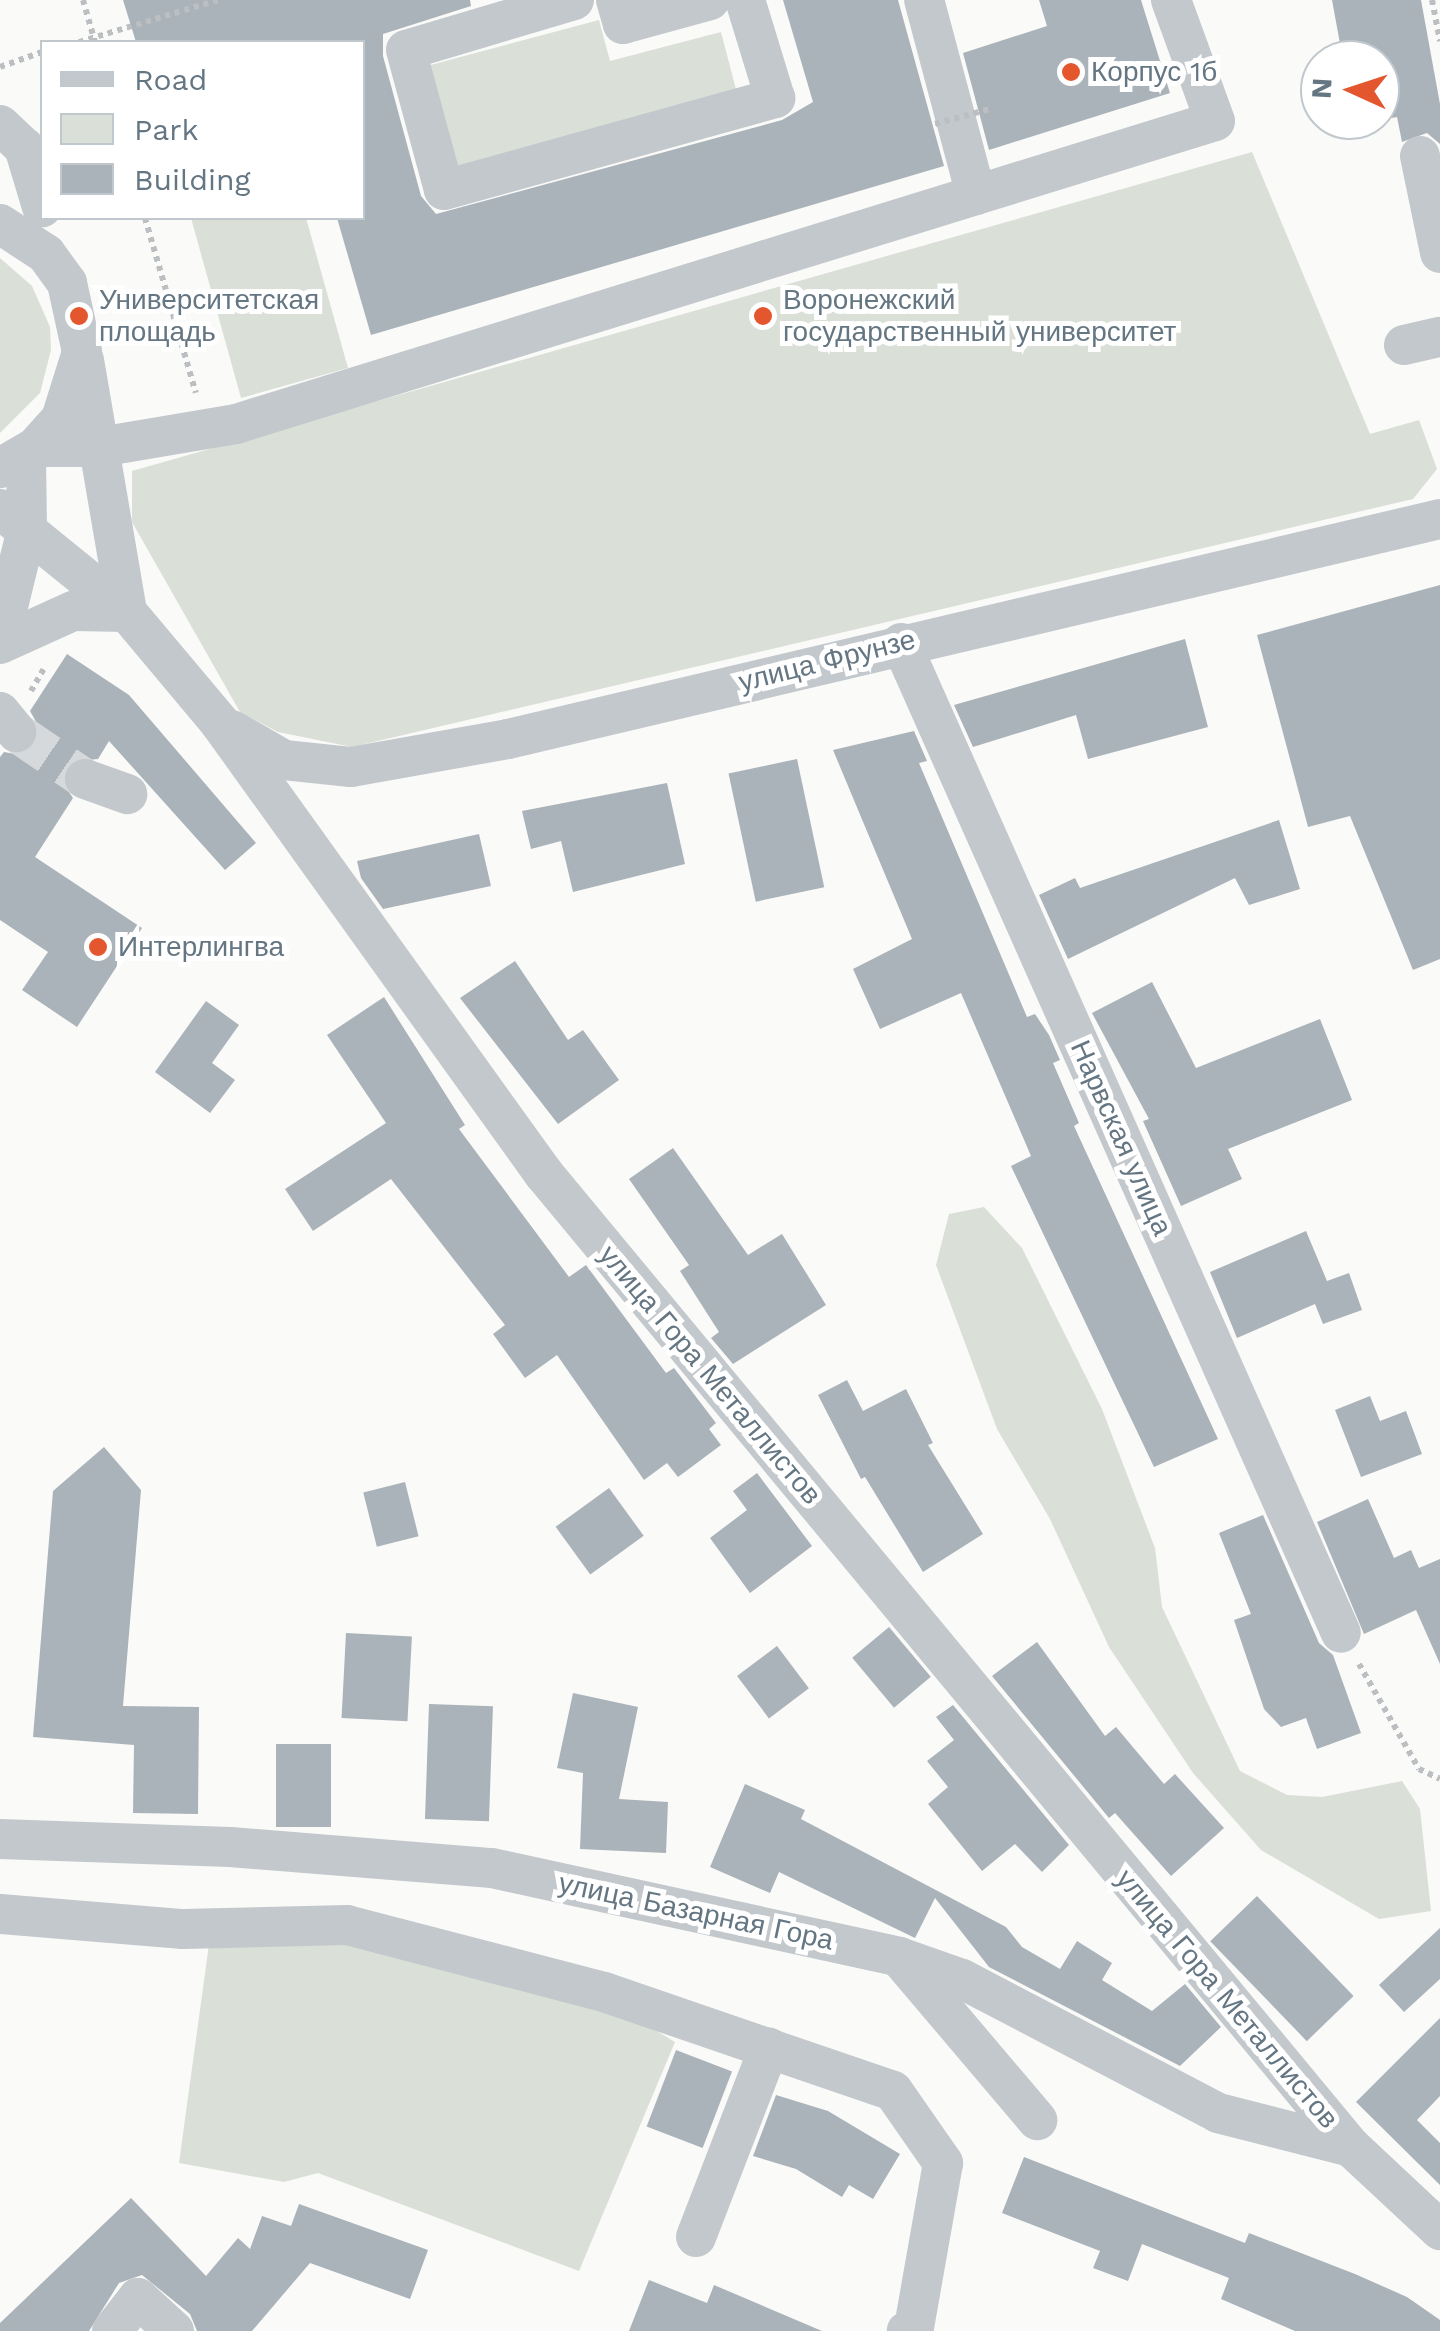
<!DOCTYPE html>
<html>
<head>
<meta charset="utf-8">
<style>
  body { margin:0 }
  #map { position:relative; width:1440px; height:2331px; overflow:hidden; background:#fafaf8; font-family:"Work Sans",sans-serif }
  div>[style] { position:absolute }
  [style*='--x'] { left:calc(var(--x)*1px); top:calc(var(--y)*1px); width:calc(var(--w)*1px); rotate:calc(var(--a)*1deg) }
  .green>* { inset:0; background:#dadfd7 }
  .building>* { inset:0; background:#aab3b9; transform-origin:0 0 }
  .minor-tunnel>* { height:40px; margin-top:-20px; transform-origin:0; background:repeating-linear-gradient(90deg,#d5d9db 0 40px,transparent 0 60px) }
  .path>* { height:6px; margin-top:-3px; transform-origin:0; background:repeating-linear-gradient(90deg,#bbbfc2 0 5px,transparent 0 10px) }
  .minor>* { height:40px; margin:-20px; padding:0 20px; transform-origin:20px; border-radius:20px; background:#c3c8cc }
  .path-bridge>* { height:6px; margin-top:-3px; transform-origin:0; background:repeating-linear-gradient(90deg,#bbbfc2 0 5px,transparent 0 10px) }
  .dots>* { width:28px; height:28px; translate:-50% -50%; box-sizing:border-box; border:5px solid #fff; border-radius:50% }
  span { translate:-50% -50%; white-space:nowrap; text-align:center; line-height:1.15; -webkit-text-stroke:10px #fff; paint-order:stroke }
  .poi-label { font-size:28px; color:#657683 }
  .left { translate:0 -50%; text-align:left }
  .street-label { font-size:28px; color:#657683 }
  .legend { position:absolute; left:40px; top:40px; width:325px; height:180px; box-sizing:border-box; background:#fff; border:2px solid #c1c8cd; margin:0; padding:12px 18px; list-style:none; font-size:30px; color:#657683 }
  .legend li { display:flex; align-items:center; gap:20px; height:50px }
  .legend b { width:50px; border:2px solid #c1c8cd }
  .north { position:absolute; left:1300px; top:40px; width:100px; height:100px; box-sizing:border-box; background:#fff; border:2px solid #c1c8cd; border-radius:50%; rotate:273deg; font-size:28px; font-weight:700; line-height:40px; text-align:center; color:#657683 }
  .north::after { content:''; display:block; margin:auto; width:35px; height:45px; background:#e4572e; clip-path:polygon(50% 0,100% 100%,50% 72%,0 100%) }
</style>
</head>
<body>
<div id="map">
  <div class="green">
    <div style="clip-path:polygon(599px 20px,610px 61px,721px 32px,738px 97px,451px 172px,423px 67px)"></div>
    <div style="clip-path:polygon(1252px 152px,1370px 434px,1419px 420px,1437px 469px,1413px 499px,352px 747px,278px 732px,240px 712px,132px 522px,132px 471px)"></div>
    <div style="clip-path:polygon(191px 218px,306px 218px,348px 368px,241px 398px)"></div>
    <div style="clip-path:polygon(0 258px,32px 286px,50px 327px,51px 350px,40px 393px,0 433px)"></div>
    <div style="clip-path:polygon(984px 1207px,1022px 1248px,1102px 1409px,1155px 1548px,1162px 1607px,1240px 1771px,1287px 1795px,1322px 1797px,1402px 1781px,1420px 1809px,1431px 1911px,1379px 1919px,1261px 1850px,1193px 1773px,1109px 1647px,1050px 1519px,997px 1429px,936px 1265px,949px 1214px)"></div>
    <div style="clip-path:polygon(210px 1937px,340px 1937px,625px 2012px,675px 2042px,579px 2271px,318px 2173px,284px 2182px,179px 2163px)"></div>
  </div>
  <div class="building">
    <div style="clip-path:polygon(123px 0,470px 0,471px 6px,383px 34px,383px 56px,421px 196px,436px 214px,782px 120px,813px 102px,783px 0,898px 0,944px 166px,371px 335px,337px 218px,362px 218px,362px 42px,136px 42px)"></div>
    <div style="clip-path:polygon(1039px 0,1141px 0,1170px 93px,989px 150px,963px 53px,1047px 26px)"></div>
    <div style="clip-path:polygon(1332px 0,1421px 0,1440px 104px,1440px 144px,1427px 133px,1402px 142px,1397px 117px,1380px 120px,1380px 60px,1343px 60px)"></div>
    <div style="clip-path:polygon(1440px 585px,1440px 959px,1413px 970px,1350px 816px,1308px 827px,1257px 635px)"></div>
    <div style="clip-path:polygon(1185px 639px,1208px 727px,1088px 759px,1076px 715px,973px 747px,954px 705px)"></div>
    <div style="clip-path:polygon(67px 654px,129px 695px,256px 843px,225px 870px,109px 741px,98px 759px,69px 762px,62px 782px,73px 798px,35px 857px,142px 928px,77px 1027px,22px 990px,48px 952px,0 920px,0 757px,4px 752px,21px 755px,38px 742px,39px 727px,30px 711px)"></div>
    <div style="clip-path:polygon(914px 731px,927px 761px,919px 763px,1027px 1017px,1035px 1014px,1049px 1035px,1060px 1060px,1053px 1063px,1079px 1123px,1074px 1126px,1218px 1439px,1154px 1467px,1011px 1166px,1031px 1156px,961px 993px,880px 1029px,853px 969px,912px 939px,833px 750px)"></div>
    <div style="left:797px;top:759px;width:131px;height:70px;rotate:78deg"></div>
    <div style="clip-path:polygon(667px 783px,685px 864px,573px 892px,561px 841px,531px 849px,522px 811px)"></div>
    <div style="clip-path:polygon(1279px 820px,1300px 889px,1249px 905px,1235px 878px,1068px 959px,1039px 895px,1075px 878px,1080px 888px)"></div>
    <div style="clip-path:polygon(479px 834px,491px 886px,383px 909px,361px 878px,357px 861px)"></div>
    <div style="clip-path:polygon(515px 961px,568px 1040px,583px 1030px,619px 1080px,558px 1124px,460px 998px)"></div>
    <div style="clip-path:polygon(1152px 982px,1196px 1068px,1320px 1019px,1352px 1100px,1228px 1149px,1242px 1179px,1181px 1206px,1143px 1121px,1149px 1119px,1092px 1013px)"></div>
    <div style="clip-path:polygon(384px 997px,465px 1125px,459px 1129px,569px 1277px,586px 1265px,666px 1373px,674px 1368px,716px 1423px,709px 1429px,721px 1445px,678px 1477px,667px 1463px,644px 1480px,557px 1355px,525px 1378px,493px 1334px,505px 1325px,391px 1179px,313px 1231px,285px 1189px,386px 1123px,327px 1035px)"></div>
    <div style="clip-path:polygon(206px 1001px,239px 1025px,212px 1063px,235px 1080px,210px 1113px,155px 1072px)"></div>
    <div style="clip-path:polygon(673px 1148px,748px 1255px,782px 1234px,826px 1305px,733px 1364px,711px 1338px,719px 1332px,680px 1271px,689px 1265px,629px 1179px)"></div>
    <div style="clip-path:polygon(1306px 1231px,1327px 1281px,1349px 1273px,1362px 1310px,1323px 1324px,1315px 1304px,1237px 1338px,1210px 1272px)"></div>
    <div style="clip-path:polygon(847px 1380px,863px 1411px,906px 1389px,933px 1443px,928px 1445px,983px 1534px,923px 1572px,865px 1477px,861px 1479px,818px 1395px)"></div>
    <div style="clip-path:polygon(1370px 1396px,1380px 1421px,1406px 1411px,1422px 1454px,1361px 1477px,1335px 1410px)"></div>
    <div style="clip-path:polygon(104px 1447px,141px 1490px,123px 1706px,199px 1707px,198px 1814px,133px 1813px,134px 1745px,33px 1737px,53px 1491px)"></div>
    <div style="clip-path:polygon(757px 1473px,812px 1546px,750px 1593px,710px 1538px,747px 1510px,733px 1491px)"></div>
    <div style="left:405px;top:1482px;width:56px;height:43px;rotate:76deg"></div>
    <div style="left:609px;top:1488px;width:59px;height:66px;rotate:54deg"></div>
    <div style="clip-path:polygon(1368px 1499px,1394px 1558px,1411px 1550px,1419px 1568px,1440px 1559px,1440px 1664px,1416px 1610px,1364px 1634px,1317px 1522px)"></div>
    <div style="clip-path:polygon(1263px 1515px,1319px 1643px,1333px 1655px,1361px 1733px,1317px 1749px,1306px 1718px,1281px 1727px,1264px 1709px,1234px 1620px,1251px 1614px,1219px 1533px)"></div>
    <div style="left:889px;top:1627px;width:65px;height:48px;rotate:50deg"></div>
    <div style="left:346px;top:1633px;width:66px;height:85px;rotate:3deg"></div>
    <div style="clip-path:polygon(1037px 1642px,1105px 1736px,1116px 1727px,1164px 1784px,1175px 1774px,1224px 1828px,1171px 1876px,1115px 1813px,1109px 1818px,992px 1676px)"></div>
    <div style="left:777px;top:1646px;width:53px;height:50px;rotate:53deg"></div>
    <div style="clip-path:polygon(573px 1693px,638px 1707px,619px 1799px,668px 1802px,666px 1853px,580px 1849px,583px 1773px,557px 1768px)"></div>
    <div style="left:429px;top:1704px;width:64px;height:115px;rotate:2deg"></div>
    <div style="clip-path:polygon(953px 1705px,1069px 1845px,1042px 1872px,1015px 1844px,982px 1871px,928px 1804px,948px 1787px,927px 1761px,954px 1740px,936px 1717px)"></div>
    <div style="left:276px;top:1744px;width:55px;height:83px"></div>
    <div style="clip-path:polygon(745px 1784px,805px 1810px,801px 1819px,1006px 1927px,1022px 1947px,1060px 1969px,1077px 1941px,1112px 1963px,1102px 1980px,1152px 2011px,1185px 1984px,1221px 2027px,1180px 2066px,989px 1967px,935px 1898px,915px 1938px,779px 1872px,770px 1893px,710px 1867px)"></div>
    <div style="left:1257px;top:1896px;width:139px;height:65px;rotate:46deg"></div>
    <div style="clip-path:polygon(1440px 1928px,1440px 1979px,1404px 2012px,1379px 1985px)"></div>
    <div style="clip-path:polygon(1440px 2018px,1440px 2096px,1417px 2120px,1440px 2143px,1440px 2185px,1356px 2102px)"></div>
    <div style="left:676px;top:2050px;width:60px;height:82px;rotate:21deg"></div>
    <div style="clip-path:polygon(776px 2095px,828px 2111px,900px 2154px,873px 2199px,849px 2185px,842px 2197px,796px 2169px,753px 2156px)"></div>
    <div style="clip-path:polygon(1024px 2157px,1245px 2243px,1249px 2233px,1355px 2274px,1407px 2297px,1440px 2320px,1440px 2331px,1295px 2331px,1221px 2299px,1229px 2278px,1142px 2244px,1128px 2281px,1093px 2268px,1100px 2251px,1002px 2213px)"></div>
    <div style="clip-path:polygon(131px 2198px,206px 2276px,238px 2238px,250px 2249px,262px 2216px,291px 2226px,299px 2204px,428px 2250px,410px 2299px,310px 2263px,252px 2331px,197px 2331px,190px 2314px,142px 2275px,119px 2283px,89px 2331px,0 2331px,0 2323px)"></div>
    <div style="clip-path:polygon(649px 2280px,707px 2303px,714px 2285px,822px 2331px,629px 2331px)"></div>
  </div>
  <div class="minor-tunnel">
    <div style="--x:16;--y:732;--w:83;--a:34.3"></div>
  </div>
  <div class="path">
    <div style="--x:83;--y:0;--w:44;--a:74.1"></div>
    <div style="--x:1432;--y:0;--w:42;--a:79"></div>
    <div style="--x:79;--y:42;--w:145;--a:-16.8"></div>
    <div style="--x:0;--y:67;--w:45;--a:-19.7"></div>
    <div style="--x:145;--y:218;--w:182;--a:73.8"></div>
    <div style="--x:31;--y:691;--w:28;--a:-60"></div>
    <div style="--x:1359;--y:1664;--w:121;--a:60.3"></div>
    <div style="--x:1419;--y:1769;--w:23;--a:25"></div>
  </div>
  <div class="minor">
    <div style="--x:574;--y:0;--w:175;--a:163.4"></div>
    <div style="--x:406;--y:50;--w:145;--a:74.8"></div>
    <div style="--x:444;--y:190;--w:344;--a:-15.5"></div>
    <div style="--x:775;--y:98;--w:102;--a:-107"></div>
    <div style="--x:616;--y:0;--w:25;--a:74"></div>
    <div style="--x:623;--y:24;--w:90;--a:-15.4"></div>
    <div style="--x:0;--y:125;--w:33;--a:43"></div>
    <div style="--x:24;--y:147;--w:63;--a:73.3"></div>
    <div style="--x:1420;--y:156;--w:99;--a:78.3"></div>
    <div style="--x:976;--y:195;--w:250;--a:-17.2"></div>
    <div style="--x:1215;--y:121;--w:129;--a:-110"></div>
    <div style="--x:0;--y:224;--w:55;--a:33.1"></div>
    <div style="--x:46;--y:254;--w:36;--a:54"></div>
    <div style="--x:67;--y:283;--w:71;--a:77.7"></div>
    <div style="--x:82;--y:352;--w:70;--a:107.4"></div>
    <div style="--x:61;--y:419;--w:38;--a:132"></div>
    <div style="--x:36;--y:447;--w:42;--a:149.7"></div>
    <div style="--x:1404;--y:345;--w:37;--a:-13"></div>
    <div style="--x:84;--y:360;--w:256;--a:80.3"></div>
    <div style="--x:36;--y:447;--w:64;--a:0"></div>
    <div style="--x:100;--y:447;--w:138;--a:-9.6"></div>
    <div style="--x:236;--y:424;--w:775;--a:-17.2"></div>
    <div style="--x:976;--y:195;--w:202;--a:-104.9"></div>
    <div style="--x:0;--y:509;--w:164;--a:39"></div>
    <div style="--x:127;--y:612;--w:145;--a:50"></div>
    <div style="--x:220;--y:723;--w:555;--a:54.31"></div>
    <div style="--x:544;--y:1174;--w:1264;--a:50.33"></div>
    <div style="--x:1351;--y:2147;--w:122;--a:43"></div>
    <div style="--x:0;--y:639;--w:113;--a:-76.2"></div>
    <div style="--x:27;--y:529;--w:74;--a:-90.8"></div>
    <div style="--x:901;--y:643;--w:1083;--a:66.04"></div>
    <div style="--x:0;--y:644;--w:80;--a:-24.3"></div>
    <div style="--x:73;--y:611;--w:54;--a:1.1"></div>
    <div style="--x:0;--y:712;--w:26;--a:51"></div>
    <div style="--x:232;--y:730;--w:60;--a:30"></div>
    <div style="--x:284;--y:760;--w:67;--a:6"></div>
    <div style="--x:351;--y:767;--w:159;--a:-10.1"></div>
    <div style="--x:508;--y:739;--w:958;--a:-13.28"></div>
    <div style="--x:85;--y:779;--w:45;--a:19.7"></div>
    <div style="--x:0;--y:1839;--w:230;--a:2"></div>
    <div style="--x:230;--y:1847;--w:263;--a:4.6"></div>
    <div style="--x:492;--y:1868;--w:417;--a:12.3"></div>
    <div style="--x:899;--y:1957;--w:67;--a:19.2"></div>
    <div style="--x:962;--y:1979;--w:289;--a:27.6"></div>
    <div style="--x:1218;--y:2113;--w:137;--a:14.3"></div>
    <div style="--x:0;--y:1914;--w:184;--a:4.7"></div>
    <div style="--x:183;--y:1929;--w:164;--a:-1.4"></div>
    <div style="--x:347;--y:1925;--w:266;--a:14.6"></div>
    <div style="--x:604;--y:1992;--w:305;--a:18.9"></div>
    <div style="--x:893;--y:2091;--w:88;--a:55.2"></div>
    <div style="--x:943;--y:2163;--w:168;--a:100"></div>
    <div style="--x:914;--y:2328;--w:8;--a:157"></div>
    <div style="--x:899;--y:1957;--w:214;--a:49.7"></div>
    <div style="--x:696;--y:2237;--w:203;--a:-68.9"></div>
    <div style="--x:112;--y:2331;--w:42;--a:-51.8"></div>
    <div style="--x:138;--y:2298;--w:49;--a:42.5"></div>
  </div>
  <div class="path-bridge">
    <div style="--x:935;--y:124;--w:57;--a:-15.3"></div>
  </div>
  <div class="dots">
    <div style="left:1071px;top:72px;background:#e4572e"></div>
    <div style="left:79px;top:316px;background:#e4572e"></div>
    <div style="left:763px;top:316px;background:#e4572e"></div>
    <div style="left:98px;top:947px;background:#e4572e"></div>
  </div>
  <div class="poi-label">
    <span class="left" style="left:1091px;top:72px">Корпус 1б</span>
    <span class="left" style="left:99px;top:316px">Университетская<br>площадь</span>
    <span class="left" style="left:783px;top:316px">Воронежский<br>государственный университет</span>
    <span class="left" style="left:118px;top:947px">Интерлингва</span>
  </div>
  <div class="street-label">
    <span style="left:827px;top:661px;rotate:-14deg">улица Фрунзе</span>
    <span style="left:1121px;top:1138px;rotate:66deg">Нарвская улица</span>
    <span style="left:710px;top:1375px;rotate:50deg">улица Гора Металлистов</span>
    <span style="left:696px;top:1912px;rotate:12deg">улица Базарная Гора</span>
    <span style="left:1227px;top:1999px;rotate:50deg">улица Гора Металлистов</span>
  </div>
  <ul class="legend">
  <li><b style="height:12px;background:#c3c8cc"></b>Road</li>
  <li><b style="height:28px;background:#dadfd7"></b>Park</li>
  <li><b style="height:28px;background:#aab3b9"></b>Building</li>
  </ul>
  <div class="north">N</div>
</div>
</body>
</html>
